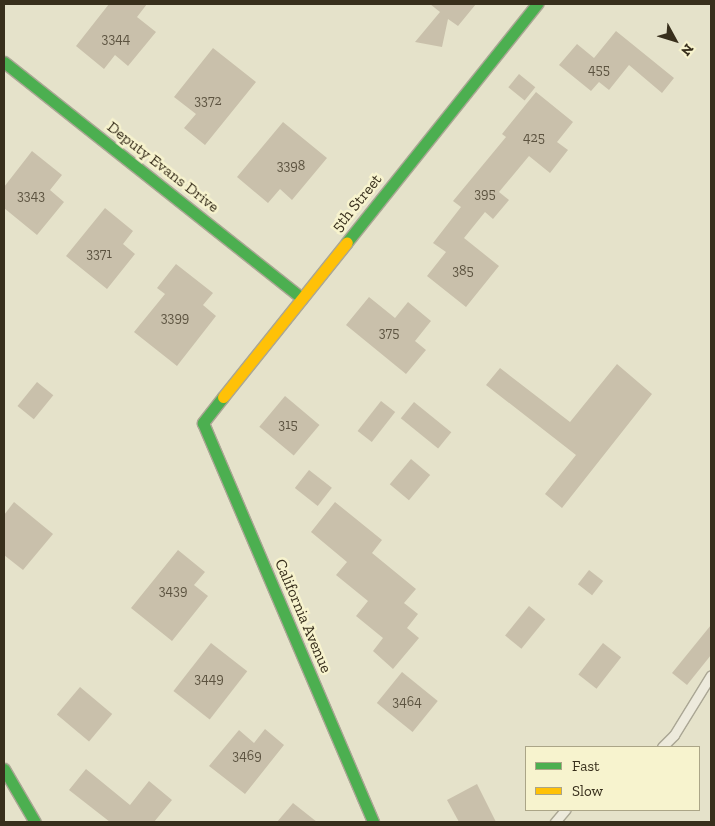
<!DOCTYPE html>
<html>
<head>
<meta charset="utf-8">
<style>
  body { margin:0 }
  #map { position:relative; width:715px; height:826px; overflow:hidden; background:#e5e2ca; font-family:"Zilla Slab",serif }
  div>[style] { position:absolute }
  [style*='--x'] { left:calc(var(--x)*1px); top:calc(var(--y)*1px); width:calc(var(--w)*1px); rotate:calc(var(--a)*1deg) }
  .building>* { inset:0; background:#c9c0ab; transform-origin:0 0 }
  .roads { filter:drop-shadow(1px 0 #aaa694) drop-shadow(-1px 0 #aaa694) drop-shadow(0 1px #aaa694) drop-shadow(0 -1px #aaa694) }
  .lane>* { height:9px; margin:-4.5px; padding:0 4.5px; transform-origin:4.5px; border-radius:4.5px; background:#edeadc }
  .fast>* { height:11px; margin:-5.5px; padding:0 5.5px; transform-origin:5.5px; border-radius:5.5px; background:#4caf50 }
  .slow>* { height:11px; margin:-5.5px; padding:0 5.5px; transform-origin:5.5px; border-radius:5.5px; background:#ffc107 }
  span { translate:-50% -50%; white-space:nowrap; text-align:center; line-height:1.15; -webkit-text-stroke:5px #f7f3ce; paint-order:stroke }
  .number-label { font-size:14px; color:#5c5340 }
  .number-label span { -webkit-text-stroke-width:0 }
  .street-label { font-size:16px; color:#382f1c }
  .frame { position:absolute; inset:0; border:5px solid #382f1c; pointer-events:none }
  .legend { position:absolute; left:525px; top:746px; width:175px; height:65px; box-sizing:border-box; background:#f7f3ce; border:1px solid #aba587; margin:0; padding:6px 9px; list-style:none; font-size:15px; color:#382f1c }
  .legend li { display:flex; align-items:center; gap:10px; height:25px }
  .legend b { width:25px; border:1px solid #aba587 }
  .north { position:absolute; left:650px; top:15px; width:50px; height:50px; -webkit-text-stroke:4px #f7f3ce; paint-order:stroke; rotate:129deg; font-size:14px; font-weight:700; line-height:20px; text-align:center; color:#382f1c }
  .north::after { content:''; display:block; margin:auto; width:18px; height:22px; background:#382f1c; clip-path:polygon(50% 0,100% 100%,50% 72%,0 100%) }
</style>
</head>
<body>
<div id="map">
  <div class="building">
    <div style="clip-path:polygon(109px 4px,147px 4px,137px 17px,156px 32px,128px 66px,115px 55px,104px 69px,76px 46px)"></div>
    <div style="clip-path:polygon(430px 4px,476px 4px,458px 26px,448px 19px,442px 47px,415px 42px,440px 12px)"></div>
    <div style="clip-path:polygon(616px 31px,674px 78px,662px 93px,629px 65px,609px 90px,599px 82px,591px 91px,559px 65px,577px 44px,594px 58px)"></div>
    <div style="clip-path:polygon(213px 48px,256px 82px,205px 145px,184px 128px,196px 114px,174px 97px)"></div>
    <div style="left:519px;top:74px;width:21px;height:17px;rotate:39deg"></div>
    <div style="clip-path:polygon(536px 92px,573px 122px,557px 142px,568px 150px,550px 173px,529px 156px,499px 192px,509px 200px,493px 219px,485px 212px,464px 238px,499px 266px,466px 307px,427px 276px,446px 252px,433px 243px,461px 207px,453px 201px,506px 137px,502px 134px)"></div>
    <div style="clip-path:polygon(283px 122px,327px 158px,292px 200px,280px 189px,268px 203px,237px 177px)"></div>
    <div style="clip-path:polygon(32px 151px,62px 175px,50px 190px,64px 202px,37px 235px,4px 208px,4px 187px)"></div>
    <div style="clip-path:polygon(105px 208px,133px 231px,123px 244px,135px 254px,107px 289px,66px 256px)"></div>
    <div style="clip-path:polygon(176px 264px,213px 293px,203px 305px,216px 316px,177px 366px,134px 332px,165px 294px,157px 288px)"></div>
    <div style="clip-path:polygon(369px 297px,395px 318px,408px 302px,431px 321px,415px 341px,426px 350px,406px 374px,346px 325px)"></div>
    <div style="clip-path:polygon(617px 364px,652px 394px,562px 508px,545px 494px,576px 455px,486px 385px,500px 368px,570px 422px)"></div>
    <div style="left:37px;top:382px;width:21px;height:31px;rotate:39deg"></div>
    <div style="left:285px;top:396px;width:45px;height:40px;rotate:40deg"></div>
    <div style="left:381px;top:401px;width:18px;height:38px;rotate:38deg"></div>
    <div style="left:414px;top:402px;width:48px;height:21px;rotate:39deg"></div>
    <div style="left:411px;top:459px;width:25px;height:33px;rotate:40deg"></div>
    <div style="left:309px;top:470px;width:29px;height:23px;rotate:38deg"></div>
    <div style="clip-path:polygon(14px 502px,53px 534px,23px 570px,4px 555px,4px 515px)"></div>
    <div style="clip-path:polygon(335px 502px,382px 540px,372px 553px,416px 589px,404px 603px,418px 614px,407px 628px,419px 638px,393px 669px,373px 651px,383px 638px,356px 616px,368px 601px,336px 575px,347px 562px,311px 532px)"></div>
    <div style="clip-path:polygon(178px 550px,205px 572px,194px 585px,208px 596px,172px 641px,131px 608px)"></div>
    <div style="left:589px;top:570px;width:18px;height:18px;rotate:38deg"></div>
    <div style="left:529px;top:606px;width:21px;height:38px;rotate:39deg"></div>
    <div style="clip-path:polygon(711px 625px,711px 655px,687px 685px,672px 673px)"></div>
    <div style="left:211px;top:643px;width:46px;height:61px;rotate:38deg"></div>
    <div style="left:603px;top:643px;width:23px;height:40px;rotate:38deg"></div>
    <div style="left:402px;top:672px;width:46px;height:40px;rotate:39deg"></div>
    <div style="left:80px;top:687px;width:42px;height:36px;rotate:40deg"></div>
    <div style="clip-path:polygon(265px 729px,284px 745px,245px 794px,209px 766px,239px 730px,254px 743px)"></div>
    <div style="clip-path:polygon(86px 769px,130px 805px,149px 781px,172px 800px,154px 822px,110px 822px,69px 790px)"></div>
    <div style="clip-path:polygon(477px 784px,496px 822px,459px 822px,447px 800px)"></div>
    <div style="clip-path:polygon(293px 803px,317px 822px,277px 822px)"></div>
  </div>
  <div class="roads">
    <div class="lane">
      <div style="--x:662;--y:747;--w:17;--a:-45"></div>
      <div style="--x:674;--y:735;--w:70;--a:-58.3"></div>
      <div style="--x:555;--y:822;--w:16;--a:-50"></div>
    </div>
    <div class="fast">
      <div style="--x:4;--y:62;--w:380;--a:38.4"></div>
      <div style="--x:347;--y:242;--w:305;--a:-51.4"></div>
      <div style="--x:223;--y:397;--w:33;--a:128"></div>
      <div style="--x:203;--y:423;--w:434;--a:66.9"></div>
      <div style="--x:4;--y:769;--w:61;--a:59.7"></div>
    </div>
    <div class="slow">
      <div style="--x:223;--y:397;--w:198;--a:-51.3"></div>
    </div>
  </div>
  <div class="number-label">
    <span style="left:116px;top:39px">3344</span>
    <span style="left:599px;top:70px">455</span>
    <span style="left:208px;top:101px">3372</span>
    <span style="left:534px;top:138px">425</span>
    <span style="left:291px;top:166px">3398</span>
    <span style="left:485px;top:194px">395</span>
    <span style="left:31px;top:196px">3343</span>
    <span style="left:99px;top:254px">3371</span>
    <span style="left:463px;top:271px">385</span>
    <span style="left:175px;top:318px">3399</span>
    <span style="left:389px;top:333px">375</span>
    <span style="left:288px;top:425px">315</span>
    <span style="left:173px;top:591px">3439</span>
    <span style="left:209px;top:679px">3449</span>
    <span style="left:407px;top:702px">3464</span>
    <span style="left:247px;top:756px">3469</span>
  </div>
  <div class="street-label">
    <span style="left:163px;top:167px;rotate:38deg">Deputy Evans Drive</span>
    <span style="left:357px;top:203px;rotate:-51deg">5th Street</span>
    <span style="left:303px;top:616px;rotate:67deg">California Avenue</span>
  </div>
  <div class="frame"></div>
  <ul class="legend">
  <li><b style="height:6px;background:#4caf50"></b>Fast</li>
  <li><b style="height:6px;background:#ffc107"></b>Slow</li>
  </ul>
  <div class="north">N</div>
</div>
</body>
</html>
